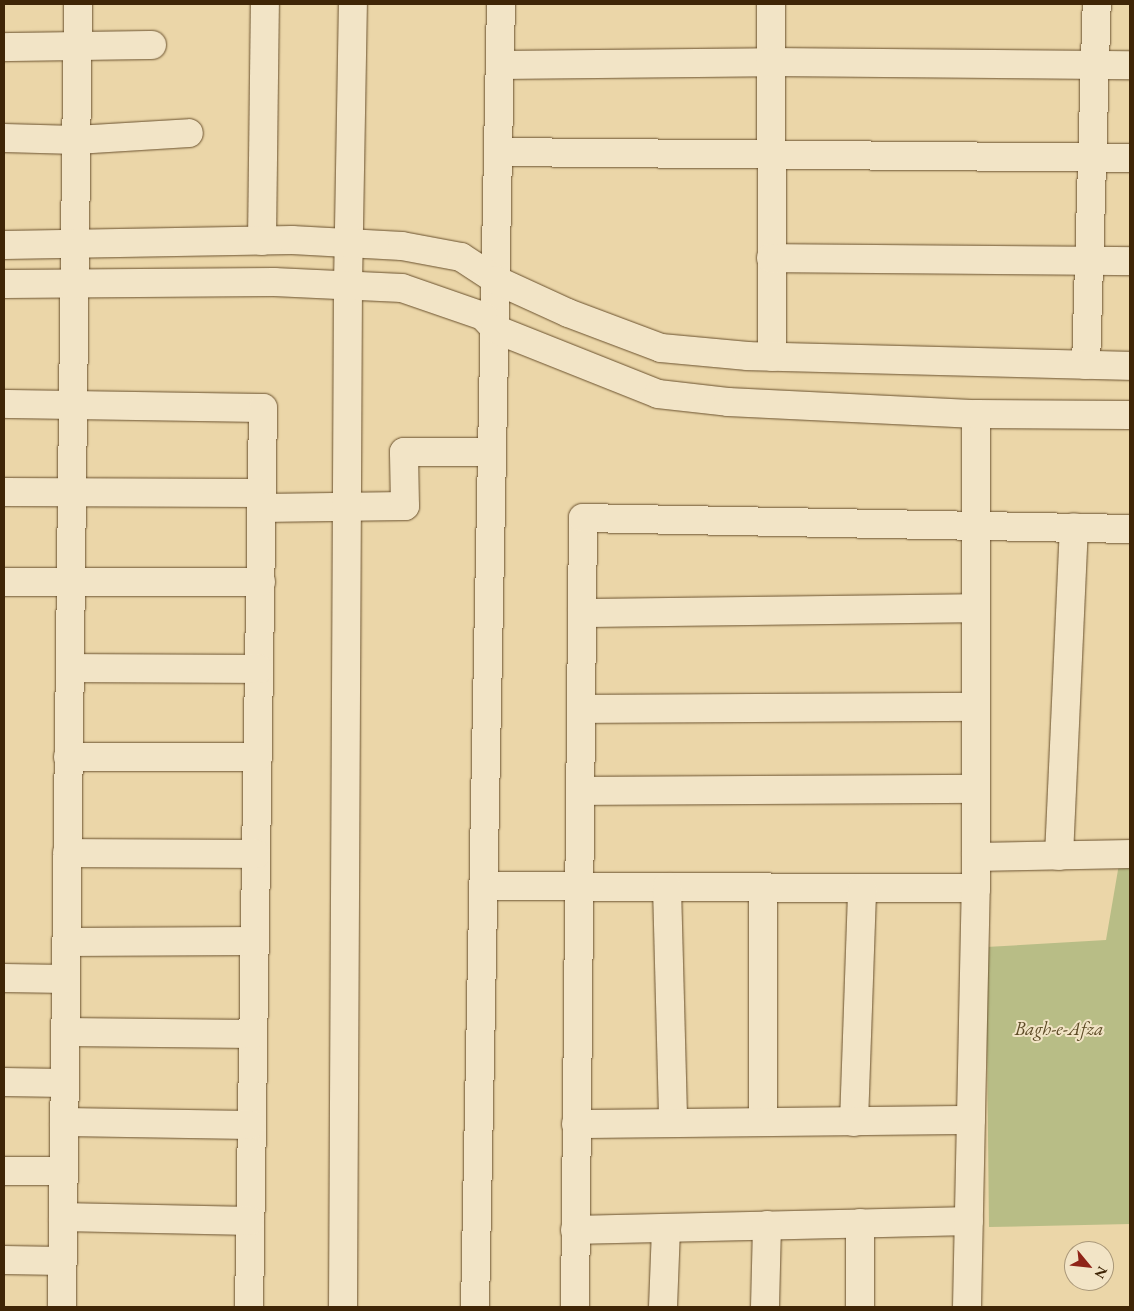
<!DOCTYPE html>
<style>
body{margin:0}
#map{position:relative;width:1134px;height:1311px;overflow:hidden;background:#ebd6a8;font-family:"EB Garamond",serif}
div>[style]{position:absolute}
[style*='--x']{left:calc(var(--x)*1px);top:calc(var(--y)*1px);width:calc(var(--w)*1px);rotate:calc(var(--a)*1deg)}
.green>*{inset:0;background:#b8bd86}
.roads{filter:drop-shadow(0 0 1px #6a512e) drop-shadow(0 0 1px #6a512e)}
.minor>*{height:28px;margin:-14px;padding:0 14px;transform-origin:14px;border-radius:14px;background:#f2e4c6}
.tertiary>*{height:28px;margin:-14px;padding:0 14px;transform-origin:14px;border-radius:14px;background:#f2e4c6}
.secondary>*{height:28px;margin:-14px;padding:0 14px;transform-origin:14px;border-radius:14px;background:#f2e4c6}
span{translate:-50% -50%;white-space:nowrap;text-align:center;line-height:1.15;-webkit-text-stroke:4px #f2e4c6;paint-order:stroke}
.park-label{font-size:19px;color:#5d4b26;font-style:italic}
.frame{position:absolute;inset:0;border:5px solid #3f2506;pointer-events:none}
.north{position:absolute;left:1064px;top:1241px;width:50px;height:50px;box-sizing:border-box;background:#f2e4c6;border:1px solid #aa9879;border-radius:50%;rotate:118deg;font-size:14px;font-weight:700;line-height:20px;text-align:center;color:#3f2506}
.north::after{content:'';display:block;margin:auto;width:18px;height:22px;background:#8f2418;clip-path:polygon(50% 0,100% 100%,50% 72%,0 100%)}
</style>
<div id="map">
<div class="green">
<i style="clip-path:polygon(1119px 864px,1130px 865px,1130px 1224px,989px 1227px,986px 947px,1106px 940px)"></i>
</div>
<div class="roads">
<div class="minor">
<i style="--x:771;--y:4;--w:353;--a:89.8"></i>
<i style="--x:4;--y:47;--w:148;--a:-0.8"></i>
<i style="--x:500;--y:65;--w:270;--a:-0.6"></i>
<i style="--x:770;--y:62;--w:360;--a:0.5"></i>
<i style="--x:4;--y:138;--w:72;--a:1.6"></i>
<i style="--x:76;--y:140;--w:113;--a:-3.5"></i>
<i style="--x:498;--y:152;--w:632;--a:0.54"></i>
<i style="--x:262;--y:241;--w:237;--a:-89.3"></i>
<i style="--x:771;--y:258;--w:359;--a:0.5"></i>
<i style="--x:1086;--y:365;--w:361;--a:-88.3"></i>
<i style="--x:4;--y:404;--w:259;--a:0.9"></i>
<i style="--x:263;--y:408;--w:899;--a:90.89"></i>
<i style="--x:4;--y:492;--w:258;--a:0.2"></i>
<i style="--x:261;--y:508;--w:144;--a:-0.8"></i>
<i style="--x:405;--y:506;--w:54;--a:-91.1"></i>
<i style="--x:404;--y:452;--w:88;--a:0"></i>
<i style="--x:4;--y:582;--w:257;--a:0"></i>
<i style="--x:582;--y:613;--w:394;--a:-0.7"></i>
<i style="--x:70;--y:668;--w:189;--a:0.3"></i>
<i style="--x:581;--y:709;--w:395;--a:-0.3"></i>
<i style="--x:68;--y:757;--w:190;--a:0"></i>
<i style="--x:580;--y:791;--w:396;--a:-0.3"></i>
<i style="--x:67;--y:853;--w:189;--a:0.3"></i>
<i style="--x:1059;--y:856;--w:329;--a:-87.4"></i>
<i style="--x:976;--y:857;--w:154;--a:-1.1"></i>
<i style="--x:483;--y:886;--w:493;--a:0.3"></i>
<i style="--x:667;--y:887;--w:236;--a:88.5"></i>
<i style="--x:66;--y:942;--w:189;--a:-0.3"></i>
<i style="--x:4;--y:978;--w:62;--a:0.9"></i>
<i style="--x:65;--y:1032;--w:188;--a:0.6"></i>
<i style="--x:4;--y:1082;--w:60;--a:1"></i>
<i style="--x:64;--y:1122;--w:187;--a:0.9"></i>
<i style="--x:763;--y:1122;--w:234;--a:-90"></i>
<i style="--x:854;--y:1122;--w:234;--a:-88"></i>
<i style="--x:576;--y:1124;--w:395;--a:-0.6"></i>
<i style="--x:4;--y:1171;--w:59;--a:0"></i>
<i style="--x:63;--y:1217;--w:187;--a:1.2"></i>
<i style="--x:575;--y:1230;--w:394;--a:-1.3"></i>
<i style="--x:4;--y:1260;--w:58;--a:1"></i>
<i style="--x:62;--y:1307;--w:1303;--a:-89.3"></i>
<i style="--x:343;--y:1307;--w:1022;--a:-89.72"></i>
<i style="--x:348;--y:285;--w:281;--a:-89"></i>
<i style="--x:575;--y:1307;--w:789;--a:-89.42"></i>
<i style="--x:583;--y:518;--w:547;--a:1.15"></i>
<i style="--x:663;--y:1307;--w:79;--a:-87.8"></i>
<i style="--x:765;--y:1307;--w:82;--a:-88.6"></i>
<i style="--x:860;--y:1307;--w:84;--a:-90"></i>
<i style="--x:967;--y:1307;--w:418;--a:-88.8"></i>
<i style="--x:976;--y:889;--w:475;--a:-90"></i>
</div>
<div class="tertiary">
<i style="--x:475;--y:1307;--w:1303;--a:-88.86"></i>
</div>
<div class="secondary">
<i style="--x:4;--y:245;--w:288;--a:-1"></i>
<i style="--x:292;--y:240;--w:110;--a:3.1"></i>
<i style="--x:402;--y:246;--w:60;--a:10.6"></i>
<i style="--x:461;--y:257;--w:42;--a:33.3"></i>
<i style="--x:496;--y:280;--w:79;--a:24.6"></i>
<i style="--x:568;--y:313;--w:99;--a:20.6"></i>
<i style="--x:661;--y:348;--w:87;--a:5.3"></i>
<i style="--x:748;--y:356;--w:382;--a:1.5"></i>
<i style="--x:4;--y:284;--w:270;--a:-0.4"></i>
<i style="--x:274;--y:282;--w:128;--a:2.7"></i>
<i style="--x:402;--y:288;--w:86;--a:19.1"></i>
<i style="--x:483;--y:316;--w:18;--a:47"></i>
<i style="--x:495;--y:329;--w:175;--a:21.7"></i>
<i style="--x:658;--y:394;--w:70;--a:6.5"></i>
<i style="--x:728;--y:402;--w:248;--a:2.8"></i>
<i style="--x:976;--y:414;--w:154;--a:0.4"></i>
</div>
</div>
<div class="park-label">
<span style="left:1059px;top:1029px">Bagh-e-Afza</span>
</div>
<div class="frame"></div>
<div class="north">N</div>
</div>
